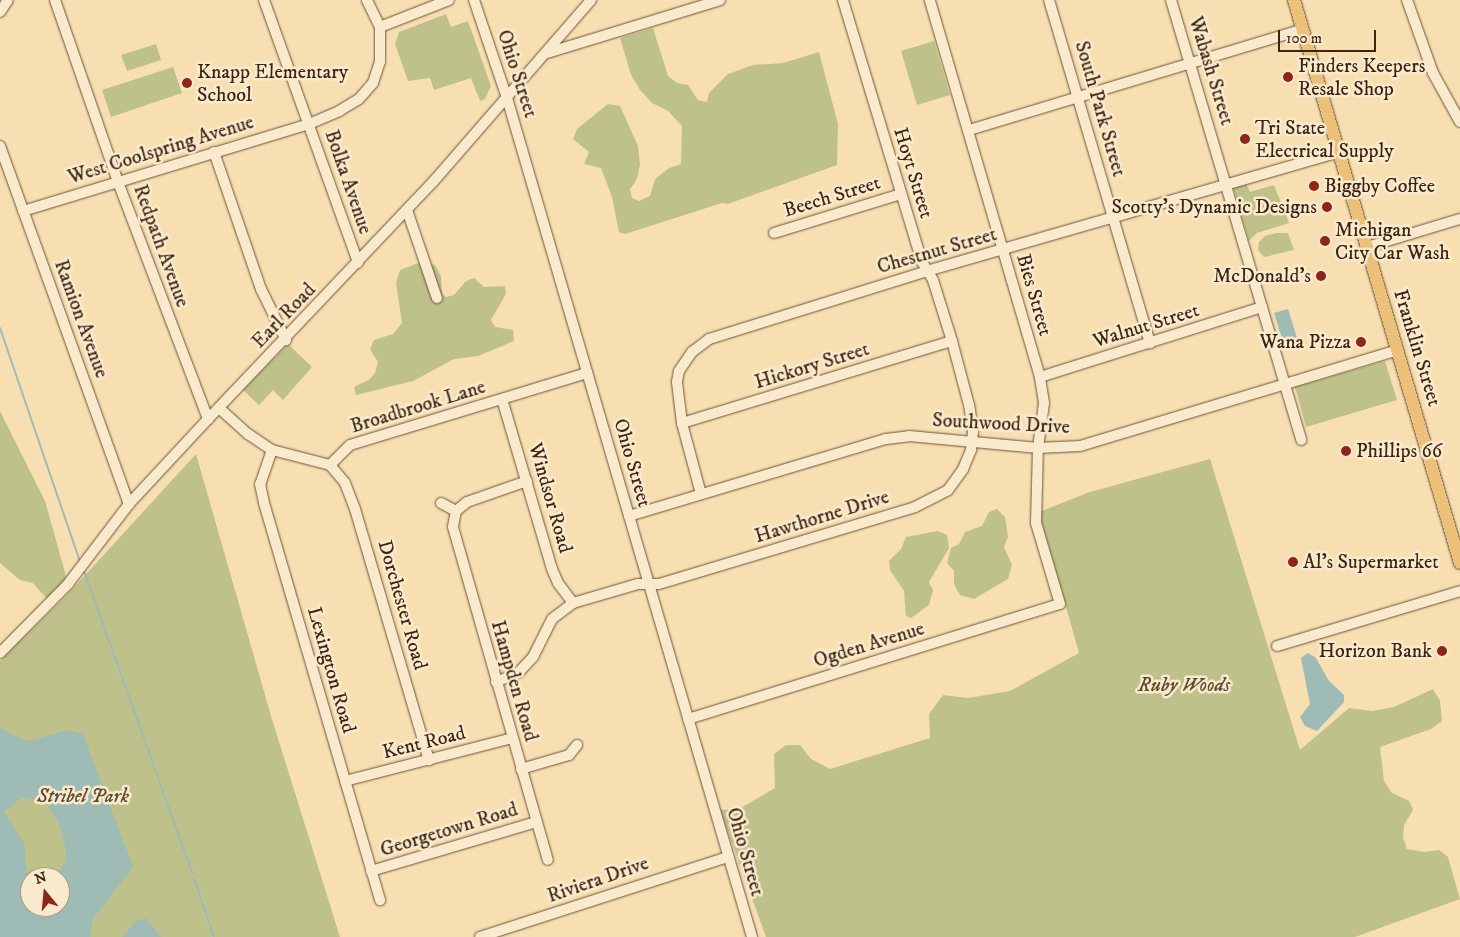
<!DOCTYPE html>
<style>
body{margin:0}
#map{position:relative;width:1460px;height:937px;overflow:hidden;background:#f7dfb2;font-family:"IM FELL DW Pica",serif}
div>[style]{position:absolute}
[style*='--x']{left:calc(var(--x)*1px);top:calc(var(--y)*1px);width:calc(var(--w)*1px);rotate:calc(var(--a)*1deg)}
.green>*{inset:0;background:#bfc18a}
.water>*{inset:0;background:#9fbbb5}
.stream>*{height:2px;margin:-1px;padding:0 1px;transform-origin:1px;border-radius:1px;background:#9fbbb5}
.roads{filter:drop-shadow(0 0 1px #6b533b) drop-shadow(0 0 1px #6b533b)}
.minor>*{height:10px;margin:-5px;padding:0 5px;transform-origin:5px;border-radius:5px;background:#faeacd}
.major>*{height:12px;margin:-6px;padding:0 6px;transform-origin:6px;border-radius:6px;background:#ecc079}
.dots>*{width:14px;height:14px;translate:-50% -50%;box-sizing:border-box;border:2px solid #faeacd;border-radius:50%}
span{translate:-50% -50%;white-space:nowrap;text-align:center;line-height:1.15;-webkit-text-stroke:5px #faeacd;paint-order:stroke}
.poi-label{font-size:20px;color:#3c2413}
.left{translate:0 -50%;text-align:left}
.right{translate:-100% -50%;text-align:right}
.street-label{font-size:20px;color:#3c2413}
.park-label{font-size:20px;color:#5d4b31;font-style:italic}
.north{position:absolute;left:20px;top:867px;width:50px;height:50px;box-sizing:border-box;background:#faeacd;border:1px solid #ae9b83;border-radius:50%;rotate:343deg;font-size:14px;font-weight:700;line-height:20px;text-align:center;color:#3c2413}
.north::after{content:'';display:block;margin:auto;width:18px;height:22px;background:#8f2418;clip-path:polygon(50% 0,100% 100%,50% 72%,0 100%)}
.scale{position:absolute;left:1278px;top:30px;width:98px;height:22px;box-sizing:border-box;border:2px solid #3c2413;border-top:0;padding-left:6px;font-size:15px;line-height:18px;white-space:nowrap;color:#3c2413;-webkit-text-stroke:4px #faeacd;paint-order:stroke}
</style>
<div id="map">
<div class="green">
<i style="clip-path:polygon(446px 14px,451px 27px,468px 21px,491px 86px,485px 99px,480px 101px,471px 78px,434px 90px,430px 78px,408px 81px,395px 44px,399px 32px)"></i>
<i style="clip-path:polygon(653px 28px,668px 76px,677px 83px,688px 85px,698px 100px,707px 102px,709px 93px,728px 74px,753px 65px,783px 63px,819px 52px,838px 124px,837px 165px,728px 204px,722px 203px,625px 234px,619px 232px,612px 197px,601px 168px,584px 164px,589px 152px,573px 139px,577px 129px,608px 104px,620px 106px,638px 146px,640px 164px,637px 179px,630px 189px,632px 198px,639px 201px,650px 196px,655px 179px,669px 168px,681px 164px,682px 126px,668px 111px,652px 103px,640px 90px,631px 75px,620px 38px)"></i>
<i style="clip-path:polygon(934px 41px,950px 95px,917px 105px,901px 51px)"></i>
<i style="clip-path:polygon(156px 44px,161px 60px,127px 71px,121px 55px)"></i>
<i style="clip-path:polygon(173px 67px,182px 93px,111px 117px,102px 90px)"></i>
<i style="clip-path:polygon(1246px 183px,1250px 192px,1274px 185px,1289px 223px,1257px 233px,1249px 241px,1234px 190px,1235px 187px)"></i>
<i style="clip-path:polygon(1276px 233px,1288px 233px,1294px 250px,1264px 257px,1258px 250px,1259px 242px,1265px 236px)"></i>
<i style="clip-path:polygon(421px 262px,435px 265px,441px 276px,442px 294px,446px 297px,454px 295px,466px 281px,474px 278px,484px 287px,505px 286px,506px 294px,491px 320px,495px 327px,513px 330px,514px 341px,478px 356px,454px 359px,413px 381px,356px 395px,354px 387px,370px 379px,375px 373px,378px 362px,370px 349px,374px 340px,393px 334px,402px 323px,396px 283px,400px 270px)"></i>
<i style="clip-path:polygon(288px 344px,312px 367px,283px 400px,273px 390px,259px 405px,243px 390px)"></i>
<i style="clip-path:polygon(1385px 361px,1397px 400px,1306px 427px,1295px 387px)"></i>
<i style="clip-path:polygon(0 411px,45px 501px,66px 576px,64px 584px,48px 600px,33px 583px,20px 580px,0 563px)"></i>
<i style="clip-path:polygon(evenodd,196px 454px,271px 716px,340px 937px,0 937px,0 661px,66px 596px,196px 454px,30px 877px,60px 877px,60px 907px,30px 907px,30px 877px)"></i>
<i style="clip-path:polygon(1210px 459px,1300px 750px,1349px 708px,1373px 711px,1394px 707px,1433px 689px,1440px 701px,1442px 721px,1431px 729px,1380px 747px,1384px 781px,1392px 793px,1409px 801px,1413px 810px,1404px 825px,1403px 838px,1407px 849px,1424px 852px,1439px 850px,1448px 857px,1460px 899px,1355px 937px,766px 937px,720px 810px,739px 809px,775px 788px,774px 754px,786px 745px,800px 745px,811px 759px,830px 769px,930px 738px,929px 714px,943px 695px,968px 698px,1010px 691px,1079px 653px,1039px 512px,1090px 492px)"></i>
<i style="clip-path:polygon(997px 509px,1005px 517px,1008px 537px,1004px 547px,1012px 565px,1008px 579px,974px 599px,960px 595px,954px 584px,954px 571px,947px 563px,951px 548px,959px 544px,965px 532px,982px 526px,989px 512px)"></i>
<i style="clip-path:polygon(938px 531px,947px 535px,949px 548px,929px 582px,933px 590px,929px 605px,911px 618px,906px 616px,904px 591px,890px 570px,889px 561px,901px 549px,906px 537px)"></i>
</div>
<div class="water">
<i style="clip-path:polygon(1288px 309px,1297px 338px,1283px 342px,1274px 313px)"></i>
<i style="clip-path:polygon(1308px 653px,1316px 658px,1329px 681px,1344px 695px,1344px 702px,1317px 731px,1305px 726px,1300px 717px,1310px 704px,1301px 658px)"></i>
<i style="clip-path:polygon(evenodd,0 726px,12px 735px,29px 741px,68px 730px,83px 734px,133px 867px,93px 919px,90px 937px,0 937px,0 726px,21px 798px,43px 800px,59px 823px,66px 850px,65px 862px,53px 877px,60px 877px,60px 907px,30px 907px,24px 843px,4px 812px,21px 798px)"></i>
<i style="clip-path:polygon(146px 918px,161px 937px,122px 937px,135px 922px)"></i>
</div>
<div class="stream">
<i style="--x:0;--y:328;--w:247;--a:71.1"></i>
<i style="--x:84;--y:571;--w:321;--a:70.3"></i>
<i style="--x:194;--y:879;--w:61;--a:71"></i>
</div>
<div class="roads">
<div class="minor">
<i style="--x:55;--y:0;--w:193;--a:70.9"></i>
<i style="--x:118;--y:182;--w:254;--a:69.2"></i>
<i style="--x:264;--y:0;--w:279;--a:70.3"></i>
<i style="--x:474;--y:0;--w:103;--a:71.4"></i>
<i style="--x:507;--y:98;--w:874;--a:73.72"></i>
<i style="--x:1049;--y:0;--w:358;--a:73.6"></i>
<i style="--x:1171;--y:0;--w:459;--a:73.5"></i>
<i style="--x:1407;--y:0;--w:77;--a:70.4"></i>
<i style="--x:1433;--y:73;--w:56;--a:61.1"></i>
<i style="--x:0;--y:12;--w:14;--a:-56"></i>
<i style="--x:380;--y:27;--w:74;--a:-21.4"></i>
<i style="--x:547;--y:53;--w:181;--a:-17"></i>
<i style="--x:969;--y:130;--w:349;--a:-16.8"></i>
<i style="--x:0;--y:146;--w:381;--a:70.2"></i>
<i style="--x:214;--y:152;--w:145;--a:71.1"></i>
<i style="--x:261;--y:289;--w:57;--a:63.9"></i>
<i style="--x:407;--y:210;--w:93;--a:71.2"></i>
<i style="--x:23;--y:211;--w:299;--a:-16.9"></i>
<i style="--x:309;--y:124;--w:33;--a:-23"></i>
<i style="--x:339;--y:111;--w:23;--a:-31"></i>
<i style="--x:359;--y:99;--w:21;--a:-49"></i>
<i style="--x:373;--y:83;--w:22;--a:-72"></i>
<i style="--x:380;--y:62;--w:35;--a:-90"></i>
<i style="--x:380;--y:27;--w:30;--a:-116"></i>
<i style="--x:774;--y:233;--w:133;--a:-17.1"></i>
<i style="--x:1367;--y:247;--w:97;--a:-16.8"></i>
<i style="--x:1040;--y:377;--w:233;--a:-17.5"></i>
<i style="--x:502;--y:399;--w:177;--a:73.6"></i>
<i style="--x:552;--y:569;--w:15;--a:67"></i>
<i style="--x:558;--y:583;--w:25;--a:53"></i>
<i style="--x:219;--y:408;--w:39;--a:42"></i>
<i style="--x:248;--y:434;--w:29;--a:34"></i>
<i style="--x:272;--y:450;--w:60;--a:14.5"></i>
<i style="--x:330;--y:465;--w:28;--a:-45"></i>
<i style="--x:350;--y:445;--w:248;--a:-16.9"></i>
<i style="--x:682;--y:423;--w:282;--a:-16.9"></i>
<i style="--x:272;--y:450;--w:36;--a:109"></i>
<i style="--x:260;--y:484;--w:19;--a:78"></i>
<i style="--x:264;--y:503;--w:414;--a:73.7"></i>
<i style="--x:330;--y:465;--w:23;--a:50"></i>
<i style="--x:345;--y:483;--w:28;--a:69"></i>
<i style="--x:355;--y:509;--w:262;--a:73.6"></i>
<i style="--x:527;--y:481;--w:64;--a:160.7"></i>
<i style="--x:467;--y:502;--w:14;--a:141"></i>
<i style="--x:456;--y:511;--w:16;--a:101"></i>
<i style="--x:453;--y:527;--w:346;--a:74.1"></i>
<i style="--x:701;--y:494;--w:73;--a:-105"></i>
<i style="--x:682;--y:423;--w:41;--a:-97"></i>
<i style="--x:677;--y:382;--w:11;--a:-80"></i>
<i style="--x:679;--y:371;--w:23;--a:-56"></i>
<i style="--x:692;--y:352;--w:21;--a:-37"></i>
<i style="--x:709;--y:339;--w:228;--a:-17.3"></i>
<i style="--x:927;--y:271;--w:429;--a:-16.1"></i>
<i style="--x:441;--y:503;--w:17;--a:28"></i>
<i style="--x:629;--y:516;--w:268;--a:-16.7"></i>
<i style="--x:886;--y:439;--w:23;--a:-7"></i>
<i style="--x:909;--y:436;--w:130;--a:5.3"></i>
<i style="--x:1038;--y:448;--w:42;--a:-2.7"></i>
<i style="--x:1080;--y:446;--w:332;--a:-16.8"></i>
<i style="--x:1277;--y:646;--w:191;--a:-16.7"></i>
<i style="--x:0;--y:653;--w:97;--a:-45.4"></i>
<i style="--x:68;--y:584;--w:101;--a:-52.7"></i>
<i style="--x:129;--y:504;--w:116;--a:-47.1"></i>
<i style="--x:208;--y:419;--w:327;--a:-46.5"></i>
<i style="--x:433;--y:182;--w:241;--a:-49"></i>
<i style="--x:496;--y:682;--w:25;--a:-23"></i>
<i style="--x:519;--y:672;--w:21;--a:-47"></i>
<i style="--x:533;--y:657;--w:42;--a:-63.4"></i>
<i style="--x:552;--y:619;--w:26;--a:-37"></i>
<i style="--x:573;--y:603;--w:68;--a:-16.3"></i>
<i style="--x:638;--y:584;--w:21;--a:0"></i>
<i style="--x:659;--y:584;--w:267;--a:-16.7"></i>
<i style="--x:915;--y:507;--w:37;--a:-27"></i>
<i style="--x:948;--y:490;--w:26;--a:-54"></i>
<i style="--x:963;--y:469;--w:21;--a:-67"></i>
<i style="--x:971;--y:450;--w:18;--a:-84"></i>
<i style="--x:973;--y:432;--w:27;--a:-98"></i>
<i style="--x:969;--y:405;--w:66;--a:-104.9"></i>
<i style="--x:952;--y:341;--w:64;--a:-107.3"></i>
<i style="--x:933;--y:280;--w:21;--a:-121"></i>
<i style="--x:922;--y:262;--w:274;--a:-106.8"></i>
<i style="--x:688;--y:719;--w:389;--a:-17.2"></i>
<i style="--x:1060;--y:604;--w:84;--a:-106.5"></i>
<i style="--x:1036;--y:523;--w:75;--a:-88.5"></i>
<i style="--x:1038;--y:448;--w:45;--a:-82.4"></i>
<i style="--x:1044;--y:403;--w:26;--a:-99"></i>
<i style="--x:1040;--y:377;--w:393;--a:-106.3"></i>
<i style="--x:521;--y:769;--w:50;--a:-16.3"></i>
<i style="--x:569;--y:755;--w:13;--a:-51"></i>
<i style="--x:345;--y:781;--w:172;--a:-14.4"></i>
<i style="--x:371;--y:871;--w:172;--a:-16.5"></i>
<i style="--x:480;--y:937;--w:261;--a:-17.9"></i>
</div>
<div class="major">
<i style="--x:1294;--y:0;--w:587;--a:73.57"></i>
</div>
</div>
<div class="dots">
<i style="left:1288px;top:77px;background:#8f2418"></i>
<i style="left:187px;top:83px;background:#8f2418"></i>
<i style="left:1245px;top:139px;background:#8f2418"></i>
<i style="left:1314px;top:186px;background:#8f2418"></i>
<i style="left:1327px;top:207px;background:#8f2418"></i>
<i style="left:1325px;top:241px;background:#8f2418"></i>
<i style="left:1321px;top:276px;background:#8f2418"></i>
<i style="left:1361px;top:342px;background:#8f2418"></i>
<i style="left:1346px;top:451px;background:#8f2418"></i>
<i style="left:1293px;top:562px;background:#8f2418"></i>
<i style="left:1442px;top:651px;background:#8f2418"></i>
</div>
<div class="poi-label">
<span class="left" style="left:1298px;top:78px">Finders Keepers<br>Resale Shop</span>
<span class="left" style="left:197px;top:84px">Knapp Elementary<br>School</span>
<span class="left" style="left:1255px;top:140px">Tri State<br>Electrical Supply</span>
<span class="left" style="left:1324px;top:186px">Biggby Coffee</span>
<span class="right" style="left:1317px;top:207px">Scotty's Dynamic Designs</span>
<span class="left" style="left:1335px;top:242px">Michigan<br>City Car Wash</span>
<span class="right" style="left:1311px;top:276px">McDonald's</span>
<span class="right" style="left:1351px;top:342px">Wana Pizza</span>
<span class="left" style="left:1356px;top:451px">Phillips 66</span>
<span class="left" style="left:1303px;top:562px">Al's Supermarket</span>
<span class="right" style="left:1432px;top:651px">Horizon Bank</span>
</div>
<div class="street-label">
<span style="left:1211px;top:71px;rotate:73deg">Wabash Street</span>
<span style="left:517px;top:74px;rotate:72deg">Ohio Street</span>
<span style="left:1100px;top:109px;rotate:74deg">South Park Street</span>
<span style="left:161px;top:150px;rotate:-17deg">West Coolspring Avenue</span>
<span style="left:913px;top:173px;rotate:73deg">Hoyt Street</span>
<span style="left:348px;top:182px;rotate:71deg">Bolka Avenue</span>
<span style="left:832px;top:197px;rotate:-17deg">Beech Street</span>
<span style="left:161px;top:246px;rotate:70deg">Redpath Avenue</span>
<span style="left:937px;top:251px;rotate:-16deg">Chestnut Street</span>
<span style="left:1034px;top:295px;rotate:74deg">Bies Street</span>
<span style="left:284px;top:316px;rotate:-46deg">Earl Road</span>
<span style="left:81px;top:319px;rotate:70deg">Ramion Avenue</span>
<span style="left:1146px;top:326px;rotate:-17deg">Walnut Street</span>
<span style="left:1417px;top:348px;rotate:73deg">Franklin Street</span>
<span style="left:812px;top:366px;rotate:-17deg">Hickory Street</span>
<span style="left:418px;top:407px;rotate:-17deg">Broadbrook Lane</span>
<span style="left:1001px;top:424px;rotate:3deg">Southwood Drive</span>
<span style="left:632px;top:463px;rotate:74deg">Ohio Street</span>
<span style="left:550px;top:498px;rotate:74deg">Windsor Road</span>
<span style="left:822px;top:517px;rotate:-17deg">Hawthorne Drive</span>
<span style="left:402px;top:605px;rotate:74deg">Dorchester Road</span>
<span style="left:869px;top:645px;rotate:-17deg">Ogden Avenue</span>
<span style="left:331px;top:670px;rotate:74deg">Lexington Road</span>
<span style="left:514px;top:681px;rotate:74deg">Hampden Road</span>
<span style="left:424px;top:743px;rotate:-14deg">Kent Road</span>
<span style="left:449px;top:830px;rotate:-17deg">Georgetown Road</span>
<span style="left:745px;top:852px;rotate:74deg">Ohio Street</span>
<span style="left:598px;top:880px;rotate:-19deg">Riviera Drive</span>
</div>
<div class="park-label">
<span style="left:1184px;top:685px">Ruby Woods</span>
<span style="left:83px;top:796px">Stribel Park</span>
</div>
<div class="north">N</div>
<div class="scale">100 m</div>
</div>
